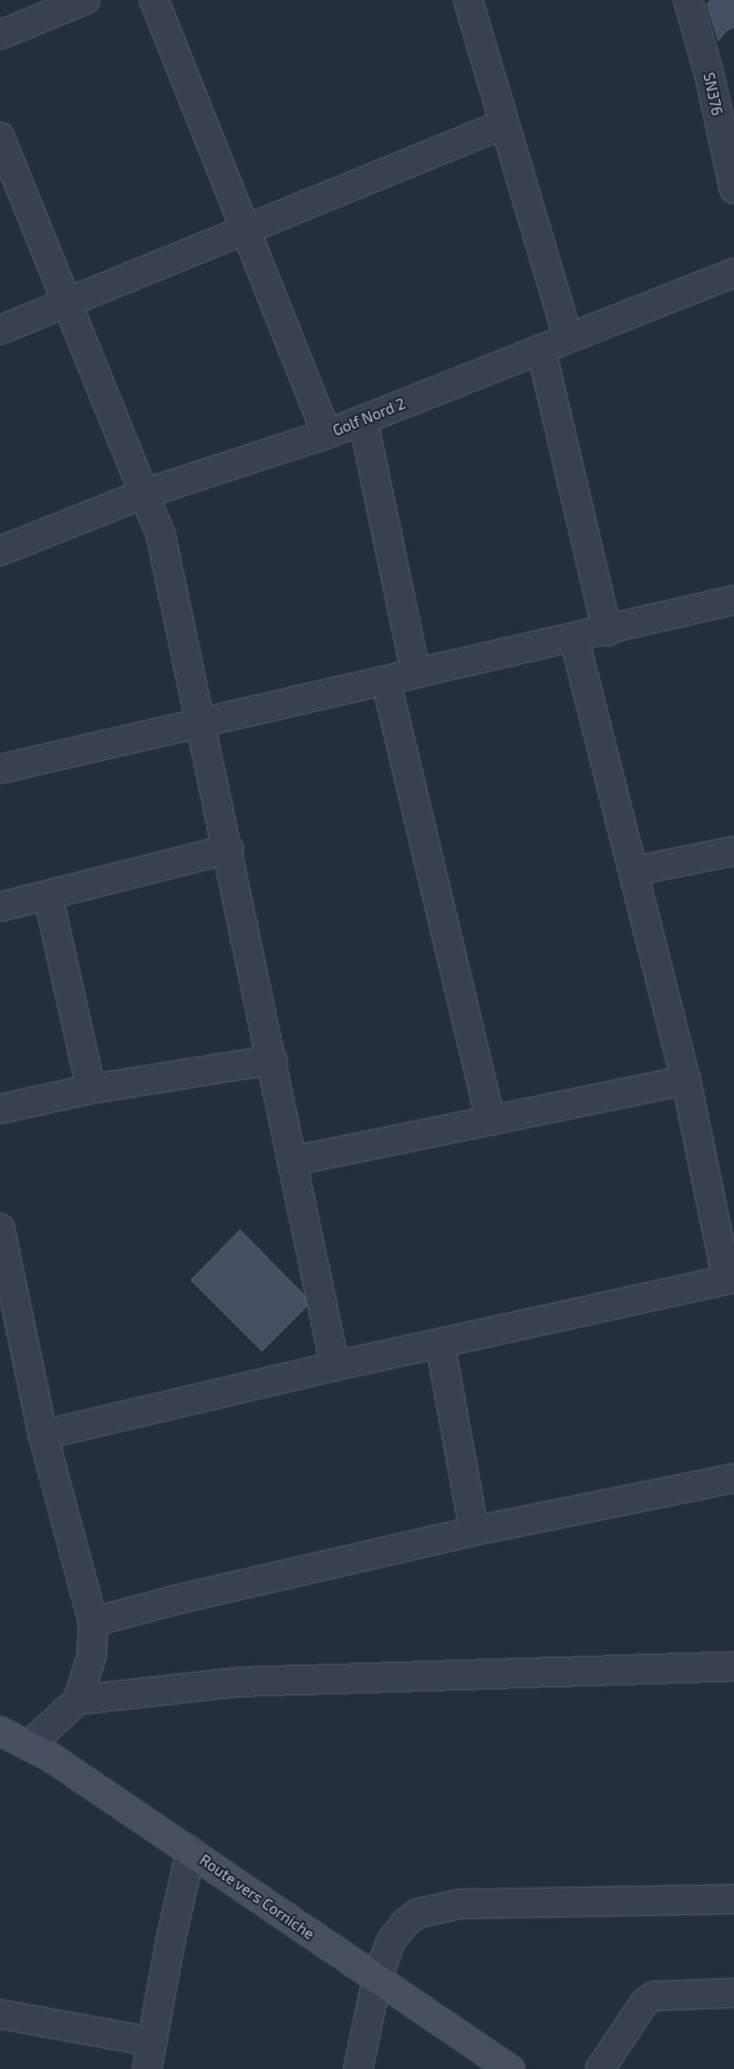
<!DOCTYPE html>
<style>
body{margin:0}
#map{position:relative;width:734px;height:2069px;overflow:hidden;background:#242f3e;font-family:"Exo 2",sans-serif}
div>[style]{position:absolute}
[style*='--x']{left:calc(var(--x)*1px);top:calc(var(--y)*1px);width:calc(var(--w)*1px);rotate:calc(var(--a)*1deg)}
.building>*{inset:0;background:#455162}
.roads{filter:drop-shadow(0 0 1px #565f6c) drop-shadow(0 0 1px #565f6c)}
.street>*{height:28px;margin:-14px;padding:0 14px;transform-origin:14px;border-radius:14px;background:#38414e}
.secondary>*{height:28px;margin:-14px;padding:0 14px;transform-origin:14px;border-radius:14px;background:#465061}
span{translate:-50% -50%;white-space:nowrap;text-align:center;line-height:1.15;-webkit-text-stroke:4px #1d2633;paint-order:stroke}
.street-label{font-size:15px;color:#b4bcc9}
</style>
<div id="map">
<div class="building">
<i style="clip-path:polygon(710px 0,734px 0,734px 28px,727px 31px,718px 42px,706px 4px)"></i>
<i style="clip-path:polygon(240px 1229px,312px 1302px,262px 1352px,190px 1280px)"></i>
</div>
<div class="roads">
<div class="street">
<i style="--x:154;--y:0;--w:467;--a:68.3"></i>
<i style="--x:468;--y:0;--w:352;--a:73.5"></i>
<i style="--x:688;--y:0;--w:76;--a:74"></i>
<i style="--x:709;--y:73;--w:119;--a:77.8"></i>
<i style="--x:0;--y:35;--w:92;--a:-22.4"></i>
<i style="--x:0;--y:137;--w:430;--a:68"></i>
<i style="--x:161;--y:536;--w:848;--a:78.16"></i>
<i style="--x:0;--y:330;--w:544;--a:-22.23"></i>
<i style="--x:541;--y:349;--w:290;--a:76.8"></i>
<i style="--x:363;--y:420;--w:259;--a:78.2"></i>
<i style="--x:0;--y:551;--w:154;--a:-21.7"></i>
<i style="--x:143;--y:494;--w:194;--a:-18.1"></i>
<i style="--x:327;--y:434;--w:438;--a:-21.6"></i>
<i style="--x:574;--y:638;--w:456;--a:75.8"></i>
<i style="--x:686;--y:1080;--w:204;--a:78.4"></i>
<i style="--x:386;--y:681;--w:452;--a:76.6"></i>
<i style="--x:0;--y:769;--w:753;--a:-12.97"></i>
<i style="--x:634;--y:871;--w:102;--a:-11.3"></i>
<i style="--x:48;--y:896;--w:198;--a:77.4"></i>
<i style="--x:0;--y:907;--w:236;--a:-14.2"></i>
<i style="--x:0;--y:1109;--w:93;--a:-12.4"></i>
<i style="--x:91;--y:1089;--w:184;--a:-9.1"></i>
<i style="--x:293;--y:1161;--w:401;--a:-11.6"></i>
<i style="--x:0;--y:1228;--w:211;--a:78.3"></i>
<i style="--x:43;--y:1435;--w:194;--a:75"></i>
<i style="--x:93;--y:1622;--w:32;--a:92"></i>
<i style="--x:92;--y:1654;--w:48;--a:106.9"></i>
<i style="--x:78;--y:1700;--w:67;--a:137.4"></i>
<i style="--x:440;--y:1343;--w:191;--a:79.7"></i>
<i style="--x:43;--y:1435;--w:300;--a:-13.3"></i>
<i style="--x:335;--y:1366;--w:409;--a:-12.4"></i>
<i style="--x:93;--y:1622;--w:85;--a:-15"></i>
<i style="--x:175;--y:1600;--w:307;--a:-13"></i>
<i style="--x:474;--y:1531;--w:265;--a:-11.5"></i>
<i style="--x:78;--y:1700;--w:161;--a:-6.4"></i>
<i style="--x:238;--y:1682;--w:496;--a:-1.8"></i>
<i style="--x:0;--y:2014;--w:155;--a:10.4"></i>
<i style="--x:147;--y:2069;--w:133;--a:-79.6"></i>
<i style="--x:171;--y:1938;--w:89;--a:-77.1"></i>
<i style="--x:358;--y:2069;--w:92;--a:-78.1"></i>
<i style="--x:377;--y:1979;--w:40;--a:-69.8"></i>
<i style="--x:391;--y:1941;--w:24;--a:-52"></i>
<i style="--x:406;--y:1922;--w:16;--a:-35"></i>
<i style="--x:419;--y:1913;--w:42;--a:-12.4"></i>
<i style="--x:460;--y:1904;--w:274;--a:-1"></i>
<i style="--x:600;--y:2069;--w:79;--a:-56.3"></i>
<i style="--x:644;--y:2003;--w:12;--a:-35"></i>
<i style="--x:654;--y:1996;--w:80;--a:-2.1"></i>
</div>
<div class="secondary">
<i style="--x:0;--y:1731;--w:59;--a:27.4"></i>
<i style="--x:52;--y:1758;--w:554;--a:34.18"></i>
</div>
</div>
<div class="street-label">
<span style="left:713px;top:94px;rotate:78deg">SN376</span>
<span style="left:369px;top:417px;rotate:-22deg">Golf Nord 2</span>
<span style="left:257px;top:1897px;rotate:35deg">Route vers Corniche</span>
</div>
</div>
